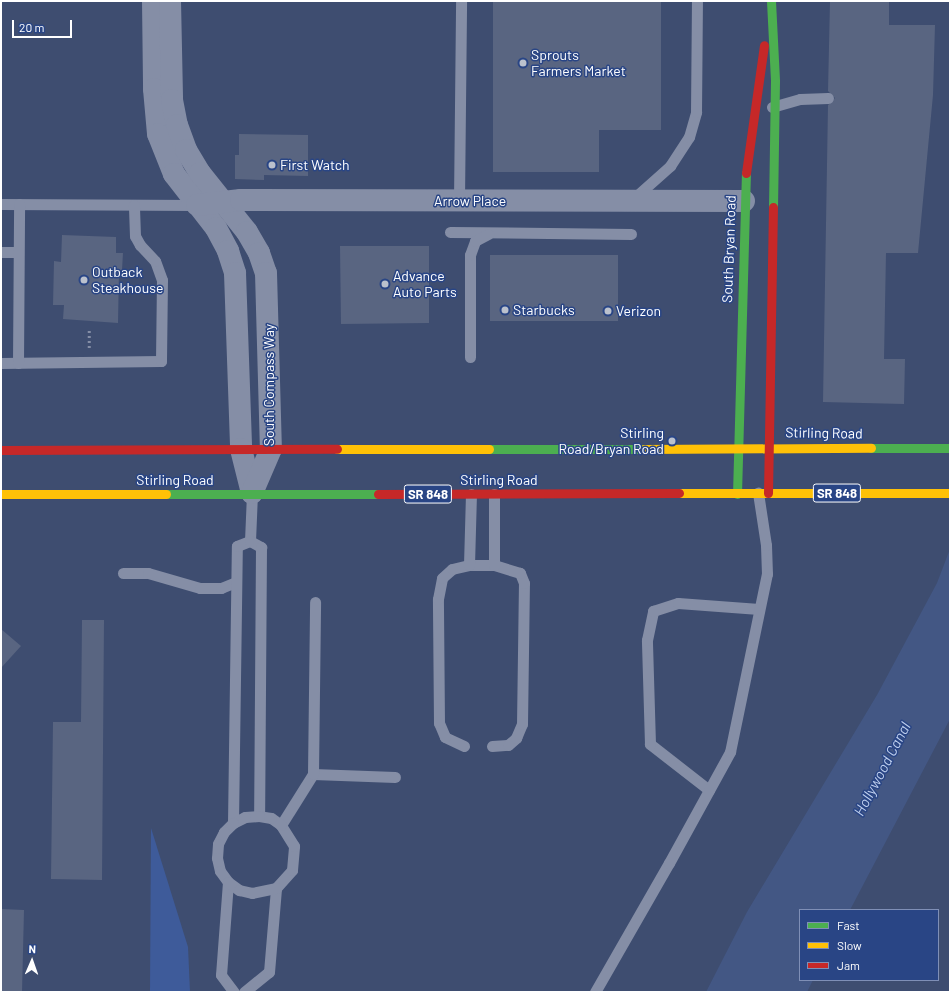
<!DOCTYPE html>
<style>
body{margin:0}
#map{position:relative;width:951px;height:993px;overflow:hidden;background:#3e4d70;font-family:Barlow,sans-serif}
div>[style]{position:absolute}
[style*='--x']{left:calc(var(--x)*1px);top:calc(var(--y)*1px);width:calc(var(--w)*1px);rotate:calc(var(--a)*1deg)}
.green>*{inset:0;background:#3e5b9a}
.water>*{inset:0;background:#435784}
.building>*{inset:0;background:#596581}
.path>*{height:2.5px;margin-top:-1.25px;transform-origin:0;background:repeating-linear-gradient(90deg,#858ea6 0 2px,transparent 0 5px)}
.lane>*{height:11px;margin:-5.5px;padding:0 5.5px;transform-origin:5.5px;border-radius:5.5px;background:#858ea6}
.street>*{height:22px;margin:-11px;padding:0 11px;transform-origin:11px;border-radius:11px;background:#858ea6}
.fast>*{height:9px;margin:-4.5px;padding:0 4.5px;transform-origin:4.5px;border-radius:4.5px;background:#4caf50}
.slow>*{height:9px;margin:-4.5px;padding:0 4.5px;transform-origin:4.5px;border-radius:4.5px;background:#ffc107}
.jam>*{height:9px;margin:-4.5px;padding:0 4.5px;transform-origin:4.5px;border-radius:4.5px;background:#c62828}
.dots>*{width:11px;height:11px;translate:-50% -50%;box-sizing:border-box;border:2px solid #294585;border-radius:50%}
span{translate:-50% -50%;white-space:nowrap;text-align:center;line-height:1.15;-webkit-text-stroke:3px #294585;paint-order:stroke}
.shield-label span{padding:1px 3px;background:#294585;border:1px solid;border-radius:3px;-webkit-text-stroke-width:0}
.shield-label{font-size:13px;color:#fff;font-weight:700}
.poi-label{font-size:14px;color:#fff}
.left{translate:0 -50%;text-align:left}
.right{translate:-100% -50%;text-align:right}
.street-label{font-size:14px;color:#fff}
.water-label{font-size:15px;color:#bfcfee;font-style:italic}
.frame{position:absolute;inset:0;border:2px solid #fff;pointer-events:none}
.legend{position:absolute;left:799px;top:909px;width:140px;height:72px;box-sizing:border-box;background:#294585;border:1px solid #7f8fb6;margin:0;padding:5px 7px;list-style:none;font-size:12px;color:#fff}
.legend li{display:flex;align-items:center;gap:8px;height:20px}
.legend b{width:20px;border:1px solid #7f8fb6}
.north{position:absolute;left:12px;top:941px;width:40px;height:40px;-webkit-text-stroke:3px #294585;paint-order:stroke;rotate:2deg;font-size:11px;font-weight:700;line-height:16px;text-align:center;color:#fff}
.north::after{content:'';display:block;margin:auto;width:14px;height:18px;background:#fff;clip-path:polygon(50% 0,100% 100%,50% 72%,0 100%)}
.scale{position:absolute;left:12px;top:20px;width:60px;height:18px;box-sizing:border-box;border:2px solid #fff;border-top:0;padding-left:5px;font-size:12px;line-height:14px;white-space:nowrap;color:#fff;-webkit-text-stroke:3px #294585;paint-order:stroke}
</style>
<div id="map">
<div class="green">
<i style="clip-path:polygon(151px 828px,188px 947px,190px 992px,150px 992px)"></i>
</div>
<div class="water">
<i style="clip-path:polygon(950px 377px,950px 719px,850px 910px,800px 910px,800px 980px,813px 980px,807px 992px,706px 992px,747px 912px,877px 695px,937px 583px,950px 549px)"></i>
</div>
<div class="building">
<i style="clip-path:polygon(493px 1px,661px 1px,661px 130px,599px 130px,599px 172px,493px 172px)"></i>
<i style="clip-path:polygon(830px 1px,889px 1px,889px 25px,935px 25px,933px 95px,918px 253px,886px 253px,884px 359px,905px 359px,904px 404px,823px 402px,828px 105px,835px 98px,828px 91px)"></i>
<i style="clip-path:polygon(239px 134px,308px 135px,308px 176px,264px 175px,264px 180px,235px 179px,235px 155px,239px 155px)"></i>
<i style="clip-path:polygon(62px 235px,116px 237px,116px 253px,123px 253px,122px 270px,119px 270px,118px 323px,63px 319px,64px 305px,53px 305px,54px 261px,61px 262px)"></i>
<i style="clip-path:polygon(340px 246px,429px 246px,429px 323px,341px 324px)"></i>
<i style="clip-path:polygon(490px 255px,618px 255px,618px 321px,490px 321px)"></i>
<i style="clip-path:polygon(82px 620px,104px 620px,102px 880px,51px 879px,53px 722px,81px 722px)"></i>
<i style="clip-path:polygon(1px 629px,21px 646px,1px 668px)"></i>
<i style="clip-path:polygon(1px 909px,24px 910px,22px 992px,1px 992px)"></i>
</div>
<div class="path">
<i style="--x:89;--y:348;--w:19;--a:-90"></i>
</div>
<div class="lane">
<i style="--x:772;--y:107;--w:29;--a:-16"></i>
<i style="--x:800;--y:99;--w:28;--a:-2"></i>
<i style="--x:633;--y:199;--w:50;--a:-41.7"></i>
<i style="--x:670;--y:166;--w:35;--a:-57"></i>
<i style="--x:689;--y:137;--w:26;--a:-74"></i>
<i style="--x:696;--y:112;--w:111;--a:-89.5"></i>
<i style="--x:459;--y:201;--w:200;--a:-89.4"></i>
<i style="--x:1;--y:204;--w:196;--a:0.3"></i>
<i style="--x:450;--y:232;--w:181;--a:0.6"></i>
<i style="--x:1;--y:252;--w:17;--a:0"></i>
<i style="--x:470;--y:357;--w:102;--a:-90"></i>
<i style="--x:470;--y:255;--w:15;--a:-70"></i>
<i style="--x:475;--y:241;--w:15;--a:-28"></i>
<i style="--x:1;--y:363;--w:160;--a:-0.7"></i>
<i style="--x:161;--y:361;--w:81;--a:-89.3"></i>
<i style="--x:162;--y:280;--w:20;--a:-110"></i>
<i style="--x:155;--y:261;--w:22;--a:-133"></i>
<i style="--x:140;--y:245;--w:10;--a:-119"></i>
<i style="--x:135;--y:236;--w:31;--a:-92"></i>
<i style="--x:18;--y:363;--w:159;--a:-89.6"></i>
<i style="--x:250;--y:541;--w:48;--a:-87.6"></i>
<i style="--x:469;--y:565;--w:25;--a:0"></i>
<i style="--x:123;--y:573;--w:25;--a:0"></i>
<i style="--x:148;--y:573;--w:54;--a:16.1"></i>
<i style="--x:200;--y:588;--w:21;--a:0"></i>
<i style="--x:221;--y:588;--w:16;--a:-22"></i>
<i style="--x:464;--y:746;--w:21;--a:-155"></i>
<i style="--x:445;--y:737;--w:15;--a:-113"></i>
<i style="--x:439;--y:723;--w:124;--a:-90.5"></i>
<i style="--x:438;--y:599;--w:21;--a:-79"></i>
<i style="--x:442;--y:578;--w:13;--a:-42"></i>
<i style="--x:452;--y:569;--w:17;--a:-13"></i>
<i style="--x:469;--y:565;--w:71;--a:-88.4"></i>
<i style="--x:492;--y:746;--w:16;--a:-4"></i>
<i style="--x:508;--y:745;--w:11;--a:-41"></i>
<i style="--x:516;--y:738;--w:15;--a:-67"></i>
<i style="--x:522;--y:724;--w:141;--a:-89.2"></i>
<i style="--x:524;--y:583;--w:11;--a:-112"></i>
<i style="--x:520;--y:573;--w:27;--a:-163"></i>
<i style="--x:494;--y:565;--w:71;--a:-90"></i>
<i style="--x:313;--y:774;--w:82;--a:2.1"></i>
<i style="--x:709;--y:790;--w:75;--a:-142.1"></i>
<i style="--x:650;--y:744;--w:104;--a:-91.7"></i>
<i style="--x:647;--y:640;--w:30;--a:-78"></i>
<i style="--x:653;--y:611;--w:26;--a:-18"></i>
<i style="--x:678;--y:603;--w:81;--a:4.2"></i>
<i style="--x:233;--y:823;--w:277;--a:-89.2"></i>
<i style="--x:237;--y:546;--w:14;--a:-21"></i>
<i style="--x:250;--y:541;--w:13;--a:29"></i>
<i style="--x:261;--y:547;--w:269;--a:90.4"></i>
<i style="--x:281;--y:825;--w:60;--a:-57.9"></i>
<i style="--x:313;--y:774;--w:172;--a:-89.3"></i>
<i style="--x:228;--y:882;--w:93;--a:94.3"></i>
<i style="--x:221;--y:975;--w:21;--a:53"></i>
<i style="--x:244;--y:992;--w:32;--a:-39"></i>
<i style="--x:269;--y:972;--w:84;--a:-85.2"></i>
<i style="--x:276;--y:888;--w:24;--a:-48"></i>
<i style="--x:292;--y:870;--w:24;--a:-85"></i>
<i style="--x:294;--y:846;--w:25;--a:-122"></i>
<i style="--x:281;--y:825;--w:12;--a:-145"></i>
<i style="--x:271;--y:818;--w:12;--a:-171"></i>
<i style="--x:259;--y:816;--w:14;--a:176"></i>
<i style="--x:245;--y:817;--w:13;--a:153"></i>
<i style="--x:233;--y:823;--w:13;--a:135"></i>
<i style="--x:224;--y:832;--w:13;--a:117"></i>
<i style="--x:218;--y:844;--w:14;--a:94"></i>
<i style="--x:217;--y:858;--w:13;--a:77"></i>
<i style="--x:220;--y:871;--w:14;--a:54"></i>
<i style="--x:228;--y:882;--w:14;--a:36"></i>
<i style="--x:239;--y:890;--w:13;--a:13"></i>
<i style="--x:252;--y:893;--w:25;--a:-12"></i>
<i style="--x:595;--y:992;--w:149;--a:-60.2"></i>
<i style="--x:669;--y:863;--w:127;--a:-61.2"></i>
<i style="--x:730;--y:752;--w:182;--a:-78.3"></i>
<i style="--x:767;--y:574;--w:29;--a:-92"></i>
<i style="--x:766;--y:545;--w:53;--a:-98.7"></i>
</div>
<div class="street">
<i style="--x:153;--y:1;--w:88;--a:89.3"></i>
<i style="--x:154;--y:89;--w:45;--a:84.9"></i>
<i style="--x:158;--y:134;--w:43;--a:68.2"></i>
<i style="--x:174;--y:174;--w:68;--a:52.1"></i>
<i style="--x:216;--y:228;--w:26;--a:62"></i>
<i style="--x:228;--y:251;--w:23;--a:72"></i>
<i style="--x:235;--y:273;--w:176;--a:88"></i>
<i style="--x:241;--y:449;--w:45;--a:76"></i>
<i style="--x:170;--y:1;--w:99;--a:88.8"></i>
<i style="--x:172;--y:100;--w:25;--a:79"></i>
<i style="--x:177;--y:125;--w:27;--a:70"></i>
<i style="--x:186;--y:150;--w:27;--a:59"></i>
<i style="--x:200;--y:173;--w:75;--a:51.5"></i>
<i style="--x:247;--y:232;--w:24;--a:60"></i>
<i style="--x:259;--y:253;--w:21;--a:71"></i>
<i style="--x:266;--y:273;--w:176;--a:88.4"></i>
<i style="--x:271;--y:449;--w:48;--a:113.4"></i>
<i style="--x:197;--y:205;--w:44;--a:-6.5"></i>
<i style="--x:241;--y:200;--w:503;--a:0.11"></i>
</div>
<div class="fast">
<i style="--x:771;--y:1;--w:80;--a:87.1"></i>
<i style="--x:775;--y:81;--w:126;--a:90.9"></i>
<i style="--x:871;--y:448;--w:79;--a:0"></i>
<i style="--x:489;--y:449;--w:155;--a:0"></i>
<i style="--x:166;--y:494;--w:212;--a:0"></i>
<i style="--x:737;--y:494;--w:321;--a:-88.4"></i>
</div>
<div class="slow">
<i style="--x:337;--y:449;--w:152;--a:0"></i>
<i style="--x:644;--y:449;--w:227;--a:-0.3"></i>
<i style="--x:679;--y:493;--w:271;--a:0"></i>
<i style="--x:1;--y:494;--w:165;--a:0"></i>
</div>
<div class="jam">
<i style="--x:746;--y:173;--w:129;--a:-82"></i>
<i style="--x:1;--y:450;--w:336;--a:-0.2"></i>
<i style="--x:768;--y:493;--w:286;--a:-89"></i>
<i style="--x:378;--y:494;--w:301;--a:-0.2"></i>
</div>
<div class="dots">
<i style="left:523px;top:63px;background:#bbc1cd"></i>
<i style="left:272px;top:165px;background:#bbc1cd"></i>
<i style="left:84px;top:280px;background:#bbc1cd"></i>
<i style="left:385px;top:284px;background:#bbc1cd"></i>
<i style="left:505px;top:310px;background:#bbc1cd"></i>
<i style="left:608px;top:311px;background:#bbc1cd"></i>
<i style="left:672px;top:441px;background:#bbc1cd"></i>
</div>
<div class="shield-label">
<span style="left:837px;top:493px">SR 848</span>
<span style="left:428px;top:494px">SR 848</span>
</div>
<div class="poi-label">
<span class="left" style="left:531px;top:63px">Sprouts<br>Farmers Market</span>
<span class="left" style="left:280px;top:165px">First Watch</span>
<span class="left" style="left:92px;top:280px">Outback<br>Steakhouse</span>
<span class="left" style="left:393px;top:284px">Advance<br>Auto Parts</span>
<span class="left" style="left:513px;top:310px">Starbucks</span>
<span class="left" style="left:616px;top:311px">Verizon</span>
<span class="right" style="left:664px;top:441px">Stirling<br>Road/Bryan Road</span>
</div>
<div class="street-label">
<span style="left:470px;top:201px">Arrow Place</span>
<span style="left:729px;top:249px;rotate:-88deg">South Bryan Road</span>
<span style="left:269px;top:385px;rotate:-90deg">South Compass Way</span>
<span style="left:824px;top:433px;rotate:1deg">Stirling Road</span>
<span style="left:175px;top:480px">Stirling Road</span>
<span style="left:499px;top:480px">Stirling Road</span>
</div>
<div class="water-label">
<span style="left:882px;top:769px;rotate:-62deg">Hollywood Canal</span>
</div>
<div class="frame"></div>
<ul class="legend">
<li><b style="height:5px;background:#4caf50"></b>Fast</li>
<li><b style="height:5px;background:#ffc107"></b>Slow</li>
<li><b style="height:5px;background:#c62828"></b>Jam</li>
</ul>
<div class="north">N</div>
<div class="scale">20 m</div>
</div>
